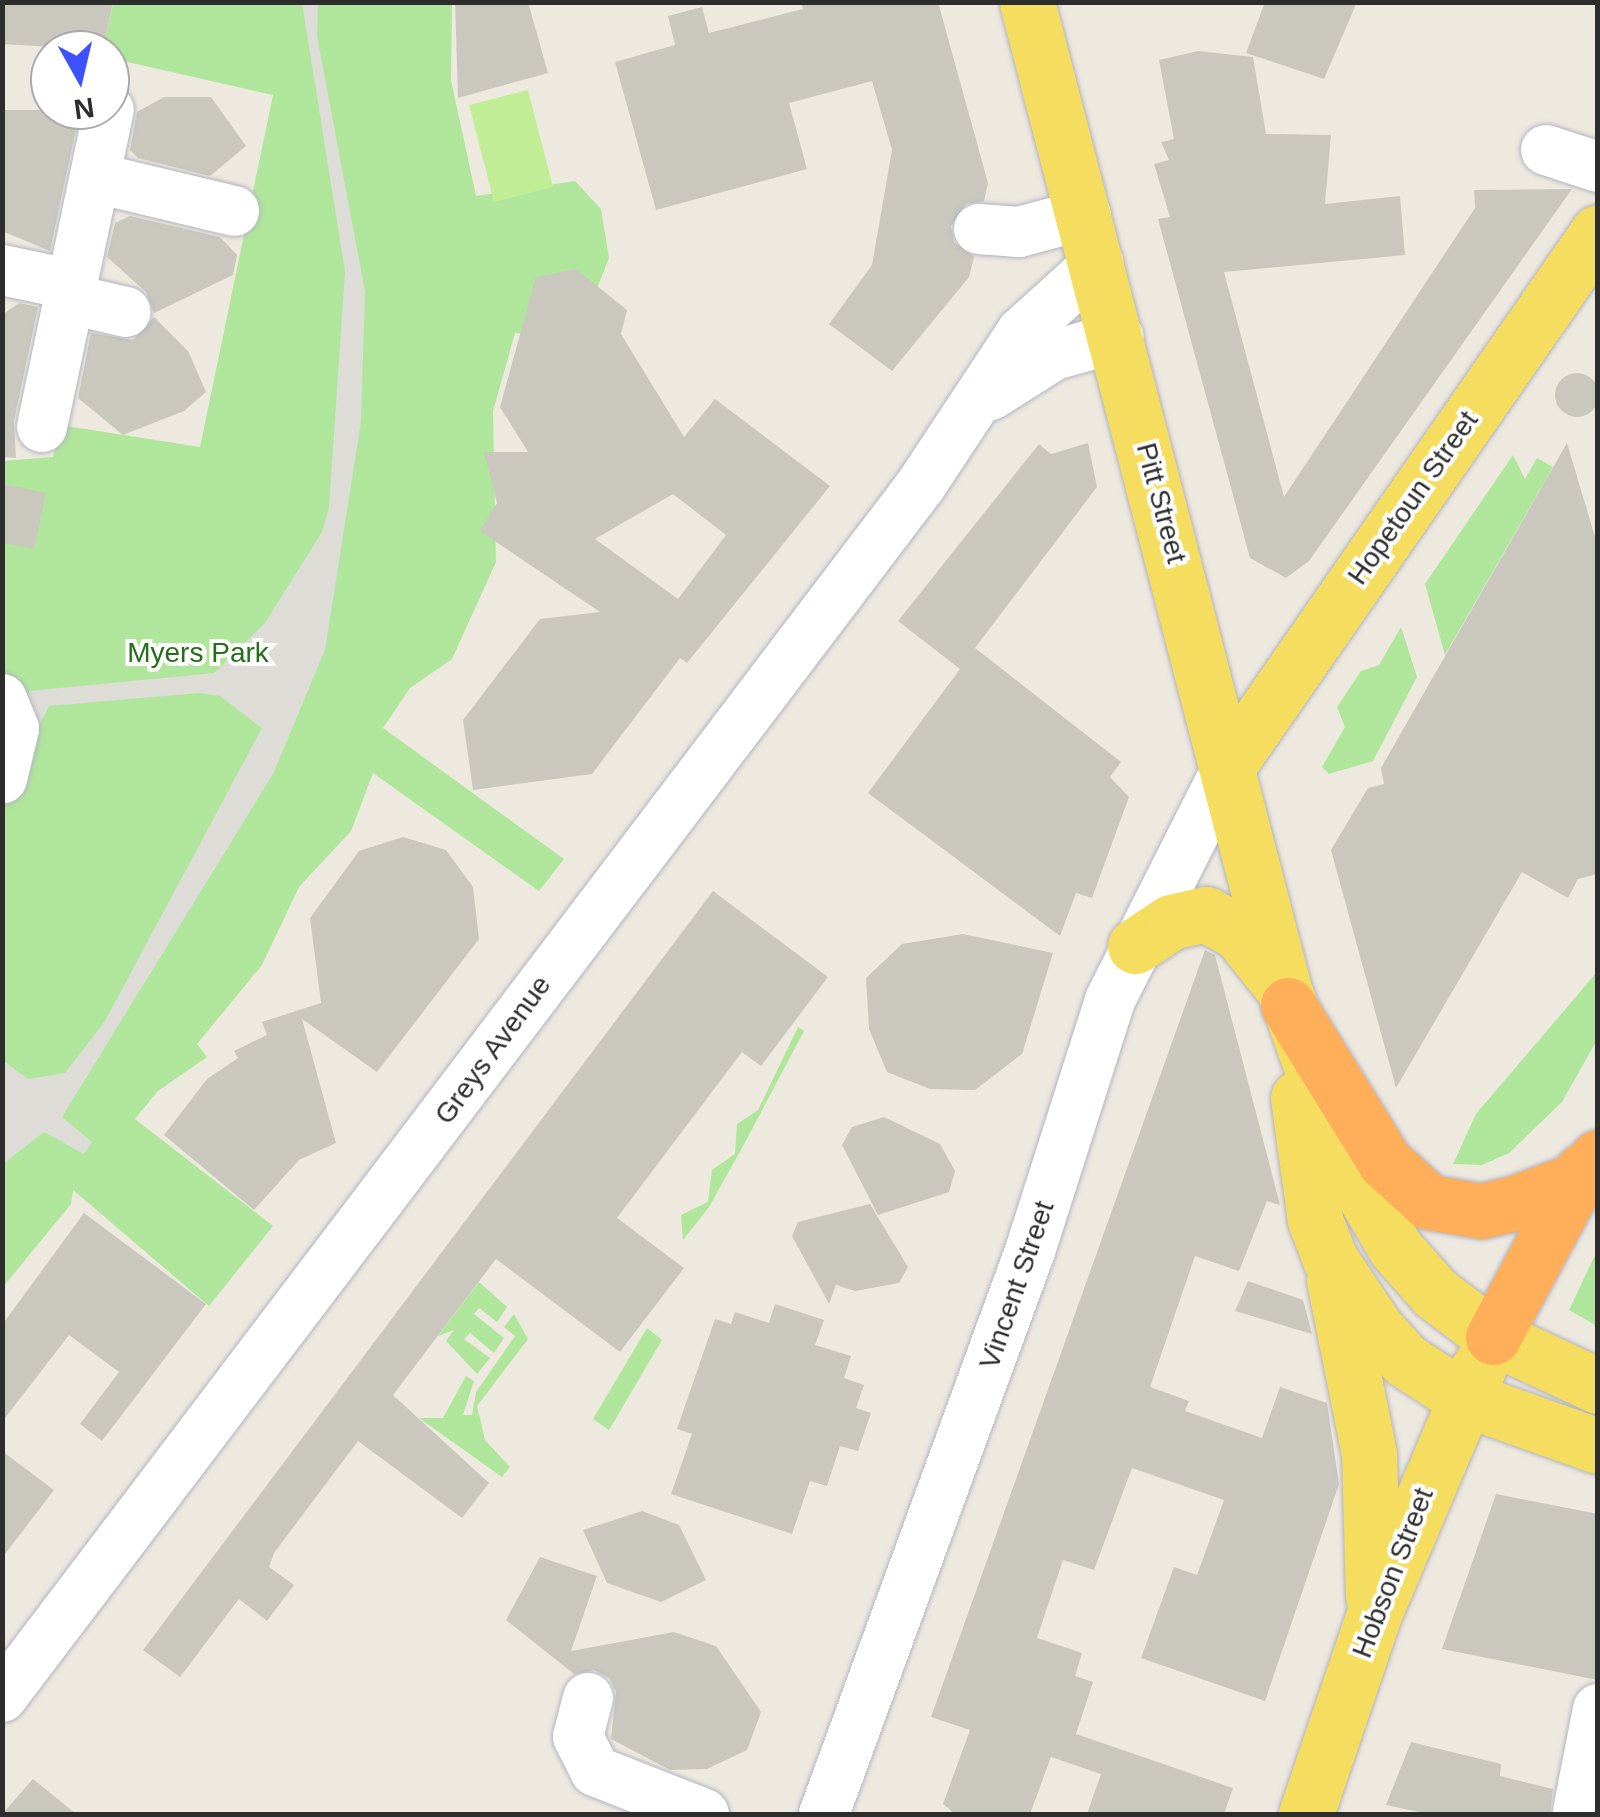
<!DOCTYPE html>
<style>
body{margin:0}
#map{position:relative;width:1600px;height:1817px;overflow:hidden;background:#eee9df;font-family:Helvetica,sans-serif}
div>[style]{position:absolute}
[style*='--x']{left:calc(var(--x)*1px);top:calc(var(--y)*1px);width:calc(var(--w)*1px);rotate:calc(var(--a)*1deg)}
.green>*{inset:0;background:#afe69b}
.pitch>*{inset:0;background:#c2ed97}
.plaza>*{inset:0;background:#dedcd6}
.building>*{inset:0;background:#cac7be}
.round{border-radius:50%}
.roads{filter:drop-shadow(0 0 2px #b3b4c0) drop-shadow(0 0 2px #b3b4c0)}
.minor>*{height:50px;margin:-25px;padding:0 25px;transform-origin:25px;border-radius:25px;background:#fff}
.major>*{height:55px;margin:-27.5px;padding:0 27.5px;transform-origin:27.5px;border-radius:27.5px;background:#f4dd5f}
.highway>*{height:55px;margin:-27.5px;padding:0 27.5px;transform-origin:27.5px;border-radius:27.5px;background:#ffae5a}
span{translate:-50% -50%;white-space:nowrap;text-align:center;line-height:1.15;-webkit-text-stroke:8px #fff;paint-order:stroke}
.street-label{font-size:28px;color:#2d2d2d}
.park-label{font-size:28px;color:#246d19}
.frame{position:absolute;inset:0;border:5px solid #2d2d2d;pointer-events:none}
.north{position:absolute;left:30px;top:30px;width:100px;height:100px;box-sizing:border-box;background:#fff;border:2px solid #ababab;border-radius:50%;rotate:172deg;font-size:28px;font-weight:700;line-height:40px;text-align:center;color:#2d2d2d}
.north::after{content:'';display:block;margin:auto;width:35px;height:45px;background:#3d52fe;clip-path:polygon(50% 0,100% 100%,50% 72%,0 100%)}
</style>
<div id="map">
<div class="green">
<i style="clip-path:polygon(113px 3px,452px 3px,451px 80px,476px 196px,575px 181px,601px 209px,609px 258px,591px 304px,548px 335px,515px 333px,493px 411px,496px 562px,452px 659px,410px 688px,383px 728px,564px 859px,539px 891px,373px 773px,351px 831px,299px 887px,262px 965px,197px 1044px,207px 1057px,158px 1091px,135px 1119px,273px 1226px,209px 1306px,73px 1190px,71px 1204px,3px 1287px,3px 461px,53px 457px,60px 425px,200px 447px,273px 95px,110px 58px,103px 50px)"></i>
<i style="clip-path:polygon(1513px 455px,1525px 479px,1537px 458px,1553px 467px,1445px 655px,1425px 584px)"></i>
<i style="clip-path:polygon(1401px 627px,1417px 677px,1373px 761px,1329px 774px,1322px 767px,1345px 727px,1337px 707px,1361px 671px,1379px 665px)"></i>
<i style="clip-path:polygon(1597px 972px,1597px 1040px,1562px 1102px,1509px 1153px,1482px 1165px,1453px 1164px,1476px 1114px)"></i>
<i style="clip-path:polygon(798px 1027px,804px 1031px,742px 1148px,709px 1207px,683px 1240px,681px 1215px,708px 1202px,712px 1170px,735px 1154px,737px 1124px,758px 1110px)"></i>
<i style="clip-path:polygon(1597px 1251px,1598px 1326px,1597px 1326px,1569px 1310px)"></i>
<i style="clip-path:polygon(479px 1282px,507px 1307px,497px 1322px,479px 1308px,474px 1314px,504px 1338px,494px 1353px,470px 1333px,464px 1339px,490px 1358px,477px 1374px,446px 1341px,454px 1330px,438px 1336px)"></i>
<i style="clip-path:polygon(514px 1314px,528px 1339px,477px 1406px,485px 1440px,510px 1467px,502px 1477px,419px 1418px,443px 1418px,466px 1376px,474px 1381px,463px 1415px,472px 1415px,476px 1392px,515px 1336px,504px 1327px)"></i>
<i style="clip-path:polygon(647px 1328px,662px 1340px,609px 1430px,593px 1419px)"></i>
</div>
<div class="pitch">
<i style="clip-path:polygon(528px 90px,553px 187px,494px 202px,469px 105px)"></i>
</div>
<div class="plaza">
<i style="clip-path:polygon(302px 3px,318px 3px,317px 36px,365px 291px,361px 422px,325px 650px,273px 774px,62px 1117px,92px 1142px,84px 1154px,44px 1132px,3px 1164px,2px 1060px,28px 1079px,65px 1073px,105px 1021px,262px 728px,220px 696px,199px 693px,49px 706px,33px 738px,22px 735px,29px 691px,214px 673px,265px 623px,322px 532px,329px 507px,345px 271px)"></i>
</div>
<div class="building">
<i style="clip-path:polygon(2px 2px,113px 2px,103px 50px,2px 44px)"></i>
<i style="clip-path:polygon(455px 2px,528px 2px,548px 73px,458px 98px)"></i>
<i style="clip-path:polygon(801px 2px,938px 2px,988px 183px,984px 201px,966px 204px,951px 226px,954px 242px,974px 257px,969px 277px,892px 371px,829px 324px,872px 265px,892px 150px,872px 81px,789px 103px,807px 169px,656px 210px,615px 62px,675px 45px,668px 16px,702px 7px,709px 33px,803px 9px)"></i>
<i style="clip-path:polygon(1265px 2px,1357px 2px,1324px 79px,1246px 53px)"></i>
<i style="clip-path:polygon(1198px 51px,1253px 57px,1266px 134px,1331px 135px,1325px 204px,1400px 196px,1405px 255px,1224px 272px,1284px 497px,1475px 208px,1474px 190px,1572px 189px,1309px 561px,1286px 578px,1250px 558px,1158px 219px,1170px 217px,1154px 164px,1169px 160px,1161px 142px,1174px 139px,1159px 60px)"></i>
<i style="clip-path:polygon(164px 97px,211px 97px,246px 146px,210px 176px,138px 158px,130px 150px,137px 112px)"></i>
<i style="clip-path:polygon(2px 110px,80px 110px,50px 251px,2px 231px)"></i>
<i style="clip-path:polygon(130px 216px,220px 237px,237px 255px,233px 275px,154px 313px,146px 292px,107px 257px,115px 223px)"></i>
<i style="clip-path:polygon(evenodd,576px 269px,627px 310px,621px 334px,684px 437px,715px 399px,830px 486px,687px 663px,680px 658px,592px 774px,473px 790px,463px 720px,540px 619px,600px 612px,480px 531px,497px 503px,484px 452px,528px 452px,500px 407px,536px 277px,576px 269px,673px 494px,726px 535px,678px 599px,595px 539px,673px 494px)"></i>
<i style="clip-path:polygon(19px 303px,38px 307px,14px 421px,16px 458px,2px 457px,2px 315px)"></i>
<i style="clip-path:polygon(154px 317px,188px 351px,206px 392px,184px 411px,123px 435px,78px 398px,91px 333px,133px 340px)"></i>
<i class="round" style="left:1555px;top:373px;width:44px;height:44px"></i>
<i style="clip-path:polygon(1088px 443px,1097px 487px,975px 648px,1121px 762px,1110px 777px,1129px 797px,1092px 898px,1076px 893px,1060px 936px,868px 793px,960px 669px,898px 621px,1039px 444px,1051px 454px)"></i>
<i style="clip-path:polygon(1567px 443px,1598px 547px,1598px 874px,1578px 879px,1568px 898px,1522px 872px,1396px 1088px,1331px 850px,1368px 788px,1384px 784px,1381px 768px)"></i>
<i style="clip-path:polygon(2px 484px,46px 493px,34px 549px,2px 543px)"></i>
<i style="clip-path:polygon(403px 837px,446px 850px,473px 887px,479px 939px,377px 1072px,302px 1019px,336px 1143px,299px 1160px,254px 1210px,164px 1135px,207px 1079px,238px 1058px,234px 1051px,267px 1035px,262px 1022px,321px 1003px,310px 918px,359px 851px)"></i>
<i style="clip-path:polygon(713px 891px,828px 977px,761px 1066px,742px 1052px,617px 1218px,684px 1268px,620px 1352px,496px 1259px,393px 1395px,489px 1483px,462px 1518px,358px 1441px,274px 1553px,269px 1567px,294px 1585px,267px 1621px,239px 1599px,180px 1677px,143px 1650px)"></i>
<i style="clip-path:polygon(963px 934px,1053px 953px,1022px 1054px,975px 1090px,930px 1089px,887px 1072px,869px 1029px,866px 978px,902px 944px)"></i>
<i style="clip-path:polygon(1205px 950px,1215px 955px,1280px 1205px,1267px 1201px,1239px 1271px,1195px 1256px,1150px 1387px,1189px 1401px,1185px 1411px,1262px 1438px,1280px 1387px,1327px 1403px,1339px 1484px,1265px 1701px,1141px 1658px,1174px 1567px,1197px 1575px,1224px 1500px,1132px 1468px,1094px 1570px,1063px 1560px,1037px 1638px,1082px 1653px,1075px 1676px,1093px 1682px,1076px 1734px,1233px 1788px,1224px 1814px,1087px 1814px,1101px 1774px,1051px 1757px,1030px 1814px,955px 1814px,943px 1804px,970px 1730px,931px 1717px)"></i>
<i style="clip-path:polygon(884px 1117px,940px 1144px,955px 1171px,949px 1192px,878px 1215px,842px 1145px,852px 1127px)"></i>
<i style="clip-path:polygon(870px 1204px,908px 1267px,899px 1283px,855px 1291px,836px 1285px,829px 1304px,792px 1236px,798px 1222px)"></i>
<i style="clip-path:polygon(84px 1213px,206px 1304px,102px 1441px,80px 1424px,119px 1372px,69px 1335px,2px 1422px,2px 1325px)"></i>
<i style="clip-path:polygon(1248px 1281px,1303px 1300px,1312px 1334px,1235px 1311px)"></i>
<i style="clip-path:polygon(775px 1304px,824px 1320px,815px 1345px,851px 1356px,844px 1378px,864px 1385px,856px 1408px,871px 1413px,858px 1451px,840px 1446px,827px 1486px,810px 1481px,792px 1534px,671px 1494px,692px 1434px,677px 1429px,715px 1319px,731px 1324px,735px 1312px,769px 1323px)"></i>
<i style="clip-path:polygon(2px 1451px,54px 1490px,2px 1558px)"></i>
<i style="clip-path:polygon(1496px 1494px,1598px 1514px,1598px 1680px,1442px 1649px)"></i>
<i style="clip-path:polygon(642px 1511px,679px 1525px,706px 1580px,661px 1602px,607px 1583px,583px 1530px)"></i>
<i style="clip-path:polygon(540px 1557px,597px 1576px,571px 1651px,674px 1632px,716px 1646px,761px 1712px,747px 1750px,707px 1769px,670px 1770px,611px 1739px,616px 1691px,609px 1678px,594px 1670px,574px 1674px,506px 1620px)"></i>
<i style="clip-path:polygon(1411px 1742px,1501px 1764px,1500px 1776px,1553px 1789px,1550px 1814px,1428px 1814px,1386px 1805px)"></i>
<i style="clip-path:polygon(33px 1779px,76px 1814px,2px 1814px)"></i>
</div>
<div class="roads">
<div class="minor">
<i style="--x:1546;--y:150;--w:55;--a:18.1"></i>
<i style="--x:96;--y:178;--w:142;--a:13.4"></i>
<i style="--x:979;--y:229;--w:40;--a:4.3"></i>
<i style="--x:1019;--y:232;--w:69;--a:-15"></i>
<i style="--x:2;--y:270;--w:73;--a:11.9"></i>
<i style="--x:70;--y:299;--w:57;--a:13.1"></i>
<i style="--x:991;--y:395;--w:75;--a:-32.4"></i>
<i style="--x:1054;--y:355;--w:67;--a:-15.5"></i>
<i style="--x:42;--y:427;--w:324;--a:-78.1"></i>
<i style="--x:2;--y:699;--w:32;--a:68"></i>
<i style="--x:14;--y:729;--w:51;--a:103.5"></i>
<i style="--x:2;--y:1697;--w:1521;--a:-52.83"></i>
<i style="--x:921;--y:485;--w:183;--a:-56.6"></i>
<i style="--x:1022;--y:332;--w:103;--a:-42.2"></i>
<i style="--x:588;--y:1698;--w:40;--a:104.4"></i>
<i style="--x:578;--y:1737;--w:38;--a:63"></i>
<i style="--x:595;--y:1771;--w:117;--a:21.5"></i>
<i style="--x:1578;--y:1811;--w:104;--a:-78.9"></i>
<i style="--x:824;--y:1814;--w:600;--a:-69.9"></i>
<i style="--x:1030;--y:1251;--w:263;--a:-72.3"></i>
<i style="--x:1110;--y:1000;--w:264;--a:-63.2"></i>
</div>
<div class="major">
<i style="--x:1027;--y:2;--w:1020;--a:75.41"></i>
<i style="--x:1284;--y:989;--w:182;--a:70.8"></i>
<i style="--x:1344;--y:1161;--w:102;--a:59.4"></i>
<i style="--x:1396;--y:1249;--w:59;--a:48.4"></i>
<i style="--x:1435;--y:1293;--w:73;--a:37.2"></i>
<i style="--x:1493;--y:1337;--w:116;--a:25"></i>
<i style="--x:1229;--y:764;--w:647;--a:-55.25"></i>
<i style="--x:1135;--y:946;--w:43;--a:-33.7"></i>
<i style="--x:1171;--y:922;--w:36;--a:-13"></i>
<i style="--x:1206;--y:914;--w:39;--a:30"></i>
<i style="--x:1240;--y:934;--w:63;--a:51.5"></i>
<i style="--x:1298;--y:1098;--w:123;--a:82.1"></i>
<i style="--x:1315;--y:1220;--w:42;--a:69"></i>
<i style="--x:1330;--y:1259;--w:83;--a:56.3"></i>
<i style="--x:1376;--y:1328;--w:43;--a:47.8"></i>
<i style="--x:1405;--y:1360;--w:69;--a:33.2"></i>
<i style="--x:1463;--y:1398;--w:143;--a:19.6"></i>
<i style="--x:1334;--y:1280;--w:177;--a:78.6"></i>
<i style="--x:1369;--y:1454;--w:142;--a:88.4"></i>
<i style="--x:1306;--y:1814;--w:211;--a:-71.2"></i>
<i style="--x:1374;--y:1614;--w:268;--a:-67"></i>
</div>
<div class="highway">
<i style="--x:1288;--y:1005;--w:185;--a:58.3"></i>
<i style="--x:1385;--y:1162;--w:59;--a:42.3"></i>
<i style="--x:1429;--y:1202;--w:53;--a:9.8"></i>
<i style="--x:1481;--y:1211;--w:32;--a:-13"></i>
<i style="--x:1512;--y:1204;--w:72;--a:-20.5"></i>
<i style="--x:1579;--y:1179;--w:29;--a:-49"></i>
<i style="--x:1493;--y:1337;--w:188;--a:-61.8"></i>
</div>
</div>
<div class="street-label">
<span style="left:1413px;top:498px;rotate:-55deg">Hopetoun Street</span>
<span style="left:1161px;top:503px;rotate:75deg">Pitt Street</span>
<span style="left:493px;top:1050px;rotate:-54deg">Greys Avenue</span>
<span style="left:1017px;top:1285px;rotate:-71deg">Vincent Street</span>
<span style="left:1393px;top:1573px;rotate:-69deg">Hobson Street</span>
</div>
<div class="park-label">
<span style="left:198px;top:653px">Myers Park</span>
</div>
<div class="frame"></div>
<div class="north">N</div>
</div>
